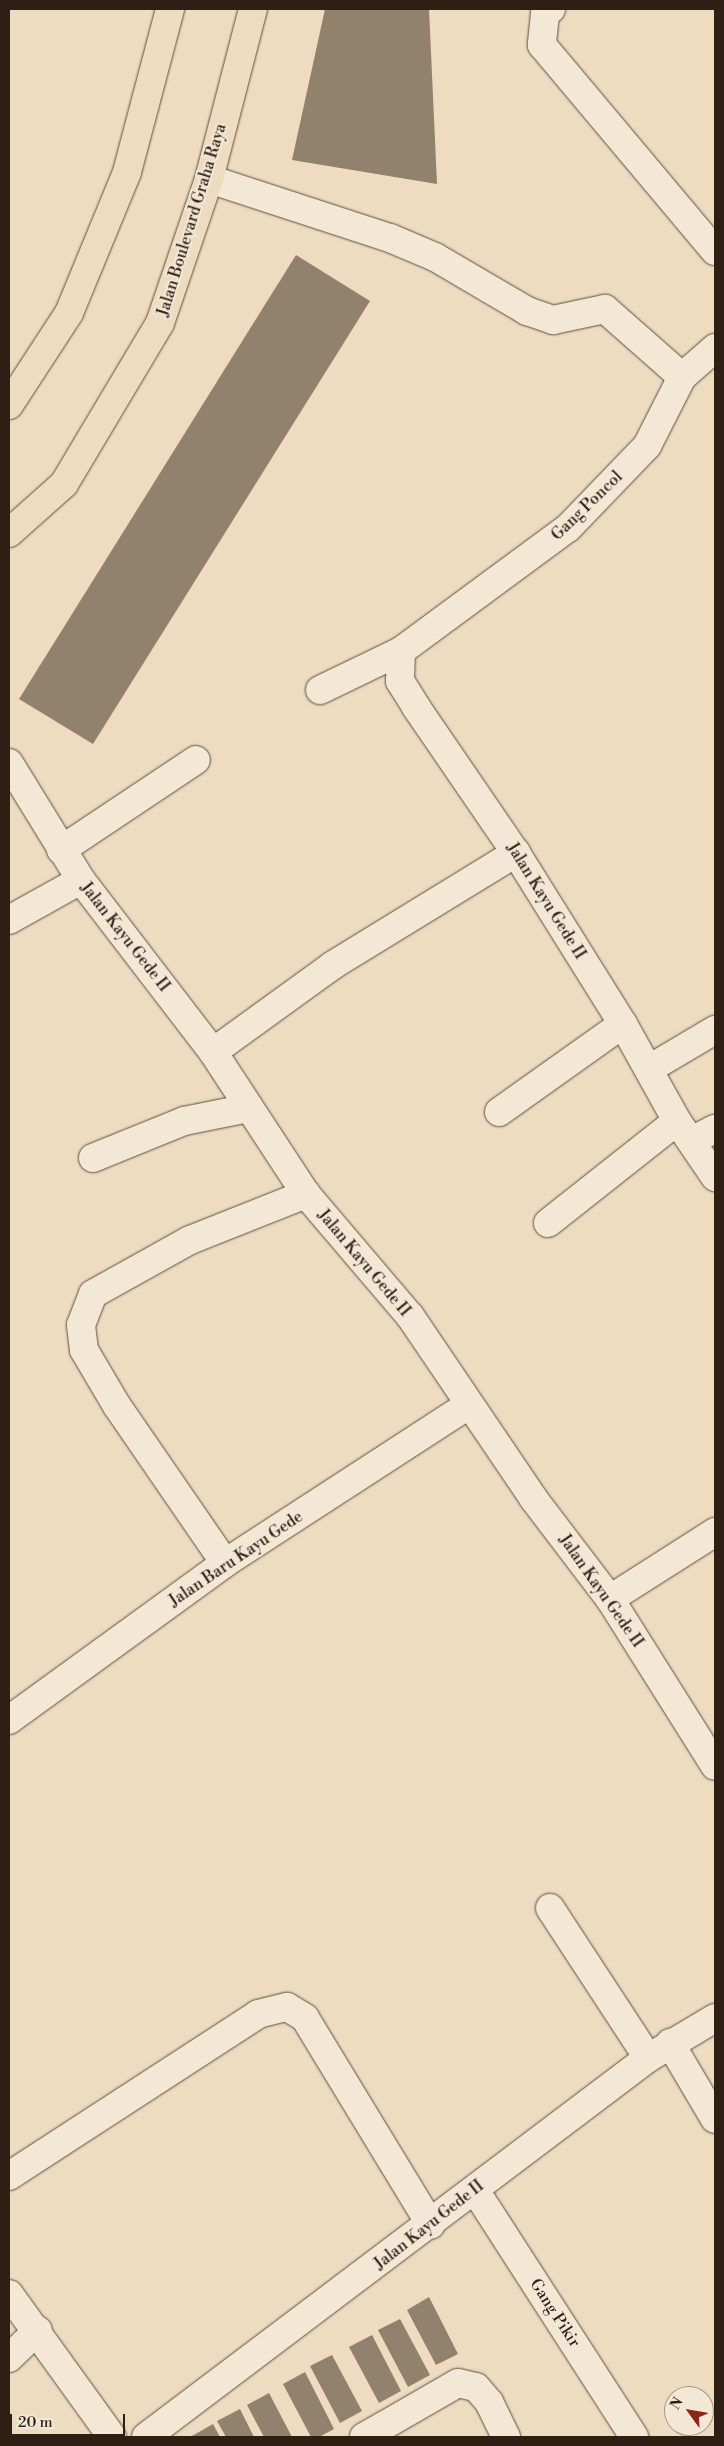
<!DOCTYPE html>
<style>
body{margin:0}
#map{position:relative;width:724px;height:2446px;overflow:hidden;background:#eddcc0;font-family:"Libre Bodoni",serif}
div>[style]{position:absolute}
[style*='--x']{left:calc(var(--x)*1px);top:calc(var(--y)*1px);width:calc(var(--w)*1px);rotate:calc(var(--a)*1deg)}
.building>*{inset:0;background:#91816d}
.roads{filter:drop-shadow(0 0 1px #5e4e3e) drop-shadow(0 0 1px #5e4e3e)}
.minor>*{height:28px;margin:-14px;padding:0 14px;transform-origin:14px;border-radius:14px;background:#f3e8d6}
.major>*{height:28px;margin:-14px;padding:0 14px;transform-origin:14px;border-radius:14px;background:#eddcc0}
span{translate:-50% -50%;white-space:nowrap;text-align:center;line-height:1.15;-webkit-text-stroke:4px #f3e8d6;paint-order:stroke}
.street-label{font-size:16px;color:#2e1e13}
.frame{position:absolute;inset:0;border:10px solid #2e1e13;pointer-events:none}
.north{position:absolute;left:664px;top:2386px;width:50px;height:50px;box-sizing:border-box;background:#f3e8d6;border:1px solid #a49788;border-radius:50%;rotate:302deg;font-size:14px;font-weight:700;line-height:20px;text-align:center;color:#2e1e13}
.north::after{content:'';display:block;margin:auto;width:18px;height:22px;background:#8f2418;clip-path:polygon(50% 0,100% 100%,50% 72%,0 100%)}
.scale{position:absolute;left:10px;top:2414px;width:115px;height:22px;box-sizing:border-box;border:2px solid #2e1e13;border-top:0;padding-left:6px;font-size:15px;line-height:18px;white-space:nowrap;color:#2e1e13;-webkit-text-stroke:4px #f3e8d6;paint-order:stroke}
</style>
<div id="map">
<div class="building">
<i style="clip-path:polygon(325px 9px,429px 9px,437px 184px,292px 160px)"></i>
<i style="clip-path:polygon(296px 255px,370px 301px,93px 744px,19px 699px)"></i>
<i style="clip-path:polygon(429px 2297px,458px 2354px,436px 2365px,407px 2310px)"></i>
<i style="clip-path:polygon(400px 2319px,430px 2375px,408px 2387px,378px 2330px)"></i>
<i style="clip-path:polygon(372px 2335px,401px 2391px,379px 2403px,349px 2347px)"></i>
<i style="clip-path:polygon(332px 2355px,362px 2411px,340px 2423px,310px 2366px)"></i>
<i style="clip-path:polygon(305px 2372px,334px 2429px,319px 2437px,311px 2437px,283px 2384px)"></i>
<i style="clip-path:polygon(269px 2393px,292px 2437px,264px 2437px,247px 2405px)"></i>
<i style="clip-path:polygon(240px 2409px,254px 2437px,226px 2437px,217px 2421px)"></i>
<i style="clip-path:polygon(213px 2424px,220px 2437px,193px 2437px,192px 2436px)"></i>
</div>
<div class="roads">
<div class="minor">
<i style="--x:551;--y:9;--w:8;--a:140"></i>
<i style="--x:545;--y:14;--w:31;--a:96"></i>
<i style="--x:542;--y:45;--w:269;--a:50"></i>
<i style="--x:209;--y:179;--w:190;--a:18.1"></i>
<i style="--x:390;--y:238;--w:49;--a:22.9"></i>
<i style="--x:435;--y:257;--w:107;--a:30.4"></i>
<i style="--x:527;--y:311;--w:28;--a:19"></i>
<i style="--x:553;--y:320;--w:53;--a:-11.9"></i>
<i style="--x:605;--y:309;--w:103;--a:41.4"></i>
<i style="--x:401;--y:651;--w:30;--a:92"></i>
<i style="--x:400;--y:681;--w:31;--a:58"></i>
<i style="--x:416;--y:707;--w:177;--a:55.6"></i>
<i style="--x:516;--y:853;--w:202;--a:58"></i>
<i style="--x:623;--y:1024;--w:111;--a:60.9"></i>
<i style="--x:677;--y:1121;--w:68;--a:55.8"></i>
<i style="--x:320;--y:690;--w:90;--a:-25.7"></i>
<i style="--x:401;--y:651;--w:207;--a:-36.4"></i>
<i style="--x:568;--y:528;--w:114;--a:-46.1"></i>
<i style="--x:647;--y:446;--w:77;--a:-63.1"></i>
<i style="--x:682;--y:377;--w:44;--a:-41.3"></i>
<i style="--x:9;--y:763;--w:137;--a:58.4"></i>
<i style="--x:81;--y:880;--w:217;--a:52.5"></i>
<i style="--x:213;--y:1052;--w:170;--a:56.8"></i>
<i style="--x:306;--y:1194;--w:160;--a:49.6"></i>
<i style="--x:410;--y:1316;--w:220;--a:55.9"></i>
<i style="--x:533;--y:1498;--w:127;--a:52.7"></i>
<i style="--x:610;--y:1599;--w:197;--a:57.8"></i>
<i style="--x:61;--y:850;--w:162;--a:-33.7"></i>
<i style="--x:9;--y:920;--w:82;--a:-29.1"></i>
<i style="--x:213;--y:1052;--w:148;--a:-35.9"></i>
<i style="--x:333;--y:965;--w:215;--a:-31.5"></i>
<i style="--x:649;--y:1069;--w:77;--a:-30.6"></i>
<i style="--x:499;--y:1112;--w:152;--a:-35.4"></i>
<i style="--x:691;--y:1141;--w:27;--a:-27"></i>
<i style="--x:93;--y:1158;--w:98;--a:-22.1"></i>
<i style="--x:184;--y:1121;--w:66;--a:-11.3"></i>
<i style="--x:548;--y:1223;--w:164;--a:-38.3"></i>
<i style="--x:225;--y:1563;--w:191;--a:-124.5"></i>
<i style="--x:117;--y:1406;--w:65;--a:-120.5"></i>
<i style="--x:84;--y:1350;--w:25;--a:-97"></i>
<i style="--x:81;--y:1325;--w:33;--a:-69"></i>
<i style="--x:93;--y:1294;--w:111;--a:-29.1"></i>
<i style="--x:190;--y:1240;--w:125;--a:-21.6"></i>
<i style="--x:610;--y:1599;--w:125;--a:-32.5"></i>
<i style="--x:9;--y:1720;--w:267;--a:-36"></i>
<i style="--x:225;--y:1563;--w:290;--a:-33"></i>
<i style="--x:550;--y:1908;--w:179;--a:56.8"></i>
<i style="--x:670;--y:2043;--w:88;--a:59.4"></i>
<i style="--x:9;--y:2176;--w:297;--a:-33"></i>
<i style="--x:258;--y:2014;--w:30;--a:-14"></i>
<i style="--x:287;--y:2007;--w:21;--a:31"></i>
<i style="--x:305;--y:2018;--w:242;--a:58.7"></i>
<i style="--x:475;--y:2190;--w:294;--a:57.2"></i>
<i style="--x:9;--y:2294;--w:176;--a:54.2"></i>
<i style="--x:9;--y:2358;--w:40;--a:-44"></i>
<i style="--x:146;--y:2437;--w:629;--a:-37.05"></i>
<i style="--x:648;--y:2058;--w:78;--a:-30.8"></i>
<i style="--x:364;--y:2437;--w:108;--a:-29.9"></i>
<i style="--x:458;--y:2383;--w:18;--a:13"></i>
<i style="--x:476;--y:2387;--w:20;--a:49"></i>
<i style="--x:489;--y:2402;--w:39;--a:64"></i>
</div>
<div class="major">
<i style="--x:9;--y:405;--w:110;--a:-56.9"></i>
<i style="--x:69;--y:313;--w:152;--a:-67.6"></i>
<i style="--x:127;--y:172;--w:169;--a:-75.2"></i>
<i style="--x:9;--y:533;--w:74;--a:-41.7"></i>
<i style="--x:64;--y:484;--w:187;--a:-59.2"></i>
<i style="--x:160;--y:323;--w:152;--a:-71.2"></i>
<i style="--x:209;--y:179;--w:176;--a:-75.5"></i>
</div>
</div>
<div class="street-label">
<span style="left:192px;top:220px;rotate:-73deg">Jalan Boulevard Graha Raya</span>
<span style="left:587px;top:506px;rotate:-44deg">Gang Poncol</span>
<span style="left:546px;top:901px;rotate:58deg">Jalan Kayu Gede II</span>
<span style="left:125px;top:937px;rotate:52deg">Jalan Kayu Gede II</span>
<span style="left:364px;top:1263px;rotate:50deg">Jalan Kayu Gede II</span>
<span style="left:236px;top:1559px;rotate:-34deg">Jalan Baru Kayu Gede</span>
<span style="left:601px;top:1591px;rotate:55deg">Jalan Kayu Gede II</span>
<span style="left:429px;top:2225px;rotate:-38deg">Jalan Kayu Gede II</span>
<span style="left:555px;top:2313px;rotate:57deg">Gang Pikir</span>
</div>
<div class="frame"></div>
<div class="north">N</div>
<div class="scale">20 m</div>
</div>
